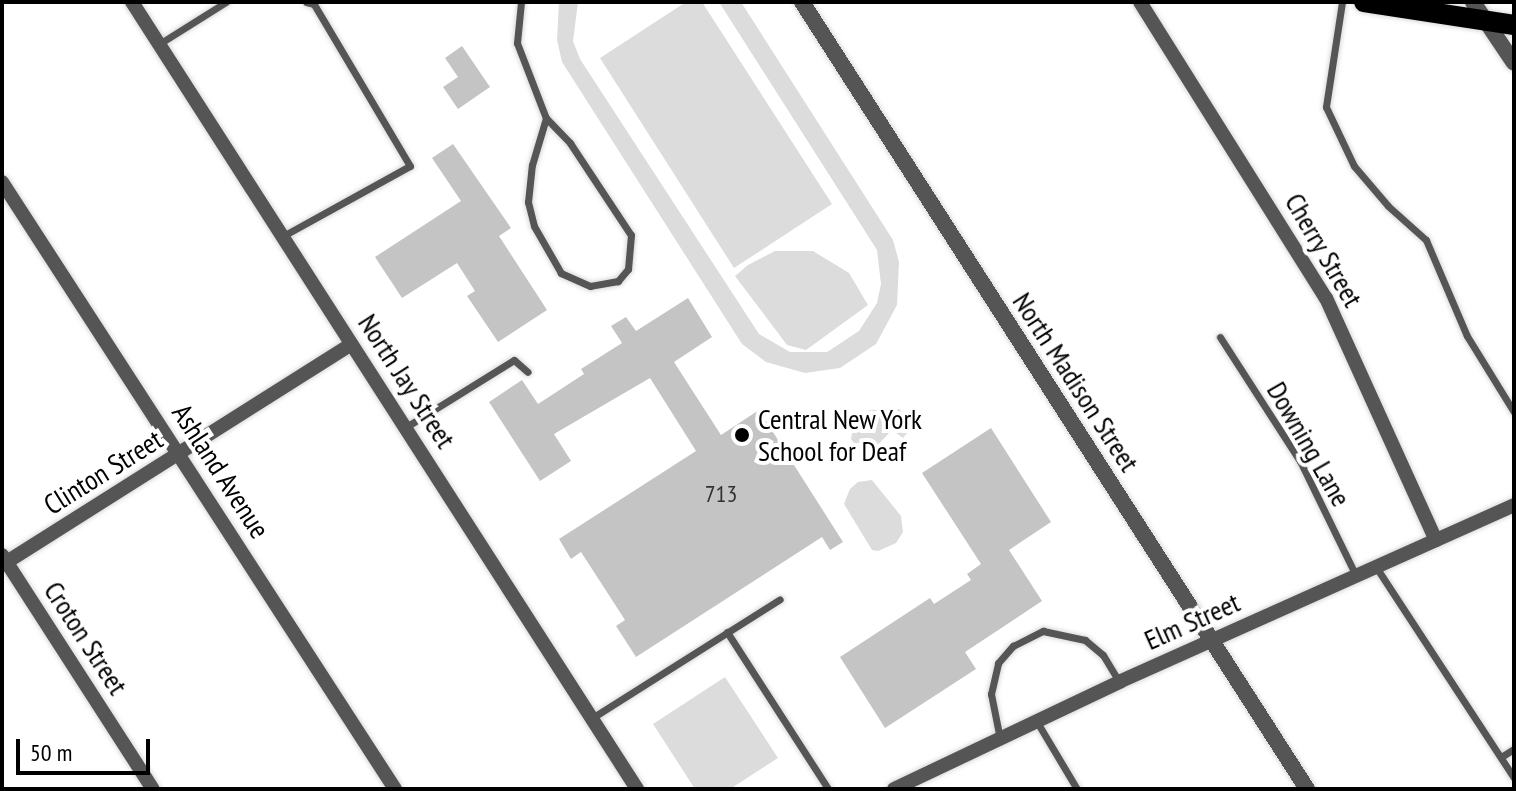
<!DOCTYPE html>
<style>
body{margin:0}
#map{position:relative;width:1516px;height:791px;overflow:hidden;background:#fff;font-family:"PT Sans Narrow",sans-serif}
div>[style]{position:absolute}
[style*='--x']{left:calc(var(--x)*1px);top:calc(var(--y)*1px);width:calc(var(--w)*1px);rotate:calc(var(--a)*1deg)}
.green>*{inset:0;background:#dcdcdc}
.building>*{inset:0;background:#c4c4c4}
.roads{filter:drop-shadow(0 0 2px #dbdbdb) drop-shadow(0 0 2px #dbdbdb)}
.service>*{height:7px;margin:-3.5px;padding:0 3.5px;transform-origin:3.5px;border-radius:3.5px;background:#555}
.minor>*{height:14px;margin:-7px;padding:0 7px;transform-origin:7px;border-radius:7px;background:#555}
.tertiary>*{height:16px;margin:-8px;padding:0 8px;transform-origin:8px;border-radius:8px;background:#555}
.primary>*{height:20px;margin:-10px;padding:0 10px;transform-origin:10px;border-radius:10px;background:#000}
.dots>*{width:22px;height:22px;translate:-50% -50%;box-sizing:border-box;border:4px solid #fff;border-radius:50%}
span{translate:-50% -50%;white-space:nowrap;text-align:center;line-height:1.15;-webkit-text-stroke:8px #fff;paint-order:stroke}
.number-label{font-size:24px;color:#313131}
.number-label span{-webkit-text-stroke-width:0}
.street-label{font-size:28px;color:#000}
.poi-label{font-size:28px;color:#000}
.left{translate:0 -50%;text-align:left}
.frame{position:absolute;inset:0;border:4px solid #000;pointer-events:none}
.scale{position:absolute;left:16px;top:739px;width:134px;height:36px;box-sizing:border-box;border:4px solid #000;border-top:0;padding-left:10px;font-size:24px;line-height:28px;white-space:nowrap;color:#000;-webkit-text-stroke:6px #fff;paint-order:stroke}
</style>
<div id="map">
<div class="green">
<i style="clip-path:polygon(559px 2px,578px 2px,573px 41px,580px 59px,759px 334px,790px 352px,827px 352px,859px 331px,877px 303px,881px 284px,877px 250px,719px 2px,741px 2px,893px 240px,899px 262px,897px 305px,876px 344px,840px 368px,805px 373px,766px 362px,742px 344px,562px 62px,557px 40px)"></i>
<i style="clip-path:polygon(686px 2px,702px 2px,832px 204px,734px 268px,600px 58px)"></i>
<i style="clip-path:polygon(775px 251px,813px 251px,849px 273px,868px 305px,806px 350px,787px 345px,735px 276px,748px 265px)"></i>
<i style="clip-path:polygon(896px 407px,916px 422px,903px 438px,892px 430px,868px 455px,861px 452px,851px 439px,854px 422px,866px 411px)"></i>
<i style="clip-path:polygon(872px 480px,901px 516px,903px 532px,896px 543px,878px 551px,872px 550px,844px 504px,850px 489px,858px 482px)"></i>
<i style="clip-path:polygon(725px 677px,778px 758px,730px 789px,695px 789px,653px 724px)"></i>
</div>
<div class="building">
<i style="clip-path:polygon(462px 46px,490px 87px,458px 109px,443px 87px,458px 77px,445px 58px)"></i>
<i style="clip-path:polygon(453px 144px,511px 228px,499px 236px,547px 310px,498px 342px,467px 296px,475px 291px,457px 263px,402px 298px,375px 257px,461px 201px,432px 158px)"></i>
<i style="clip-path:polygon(688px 298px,712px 337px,674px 362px,721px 435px,759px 410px,843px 542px,830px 550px,822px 537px,636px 657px,616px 626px,625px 620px,581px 552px,571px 559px,559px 539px,696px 451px,650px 378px,554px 434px,571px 461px,540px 481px,489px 402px,522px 380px,538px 404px,584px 374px,581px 369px,622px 343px,611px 326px,626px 317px,636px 331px)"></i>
<i style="clip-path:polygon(991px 428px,1051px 522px,1009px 550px,1042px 601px,965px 652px,976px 669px,885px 728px,840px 657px,930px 598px,934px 604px,971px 580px,967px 574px,981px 564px,922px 473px)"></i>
</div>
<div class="roads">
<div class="service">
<i style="--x:521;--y:2;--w:41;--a:95.6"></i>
<i style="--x:517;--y:43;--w:80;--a:68.9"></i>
<i style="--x:1342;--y:2;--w:106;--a:98.7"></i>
<i style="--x:1326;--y:107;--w:65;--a:64.6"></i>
<i style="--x:1354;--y:166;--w:52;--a:49.6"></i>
<i style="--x:1388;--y:206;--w:51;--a:41.8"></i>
<i style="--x:1426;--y:240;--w:104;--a:66.9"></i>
<i style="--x:1467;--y:336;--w:89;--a:58.3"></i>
<i style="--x:159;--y:44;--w:79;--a:-32.1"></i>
<i style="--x:546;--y:118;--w:35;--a:46"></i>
<i style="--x:570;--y:143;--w:110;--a:56.5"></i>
<i style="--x:631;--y:235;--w:34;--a:95"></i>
<i style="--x:628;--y:269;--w:16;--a:130"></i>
<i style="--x:618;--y:281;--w:28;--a:170"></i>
<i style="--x:590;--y:286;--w:32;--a:-156"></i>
<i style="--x:561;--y:273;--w:54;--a:-119.9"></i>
<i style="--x:534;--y:226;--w:25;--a:-104"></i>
<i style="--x:528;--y:202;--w:37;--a:-84"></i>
<i style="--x:532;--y:165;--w:49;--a:-73.4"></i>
<i style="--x:283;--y:236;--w:145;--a:-28.9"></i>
<i style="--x:410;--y:166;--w:188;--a:-120.7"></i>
<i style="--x:314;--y:4;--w:8;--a:-166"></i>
<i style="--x:1220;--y:337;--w:148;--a:57.2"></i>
<i style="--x:1300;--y:461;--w:128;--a:64"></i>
<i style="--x:406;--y:427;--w:127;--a:-31.8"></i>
<i style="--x:514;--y:360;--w:18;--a:41"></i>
<i style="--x:1376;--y:567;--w:252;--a:56.8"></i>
<i style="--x:727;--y:632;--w:187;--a:57.2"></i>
<i style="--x:592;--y:718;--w:222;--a:-32.3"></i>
<i style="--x:1037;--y:722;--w:78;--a:59.2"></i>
<i style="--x:1000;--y:739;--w:46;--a:-101.3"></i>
<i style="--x:991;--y:694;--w:32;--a:-77"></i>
<i style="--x:998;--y:663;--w:23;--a:-49"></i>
<i style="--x:1013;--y:646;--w:34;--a:-27"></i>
<i style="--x:1043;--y:631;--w:43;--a:12.1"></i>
<i style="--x:1085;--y:640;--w:23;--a:40"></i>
<i style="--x:1103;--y:655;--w:31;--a:59"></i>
<i style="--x:1501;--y:757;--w:15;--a:-32"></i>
</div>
<div class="minor">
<i style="--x:132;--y:2;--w:935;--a:57.31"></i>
<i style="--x:1140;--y:2;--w:350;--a:57.9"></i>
<i style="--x:1326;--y:298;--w:266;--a:65.6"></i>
<i style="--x:2;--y:182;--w:723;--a:57.08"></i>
<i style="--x:2;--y:555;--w:278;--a:57.2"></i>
<i style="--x:2;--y:565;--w:413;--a:-32.3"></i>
<i style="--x:894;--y:789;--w:251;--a:-25.4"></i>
<i style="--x:1121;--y:681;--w:431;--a:-24.1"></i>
</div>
<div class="tertiary">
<i style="--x:802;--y:2;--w:935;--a:57.31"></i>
<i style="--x:1473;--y:2;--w:73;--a:56.1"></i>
</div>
<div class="primary">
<i style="--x:1364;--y:2;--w:152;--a:8.7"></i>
</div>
</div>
<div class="dots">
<i style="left:742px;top:435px;background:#000"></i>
</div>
<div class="number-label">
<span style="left:721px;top:494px">713</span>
</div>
<div class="street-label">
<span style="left:1324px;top:250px;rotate:60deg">Cherry Street</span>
<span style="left:407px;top:381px;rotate:57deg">North Jay Street</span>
<span style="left:1076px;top:382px;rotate:57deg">North Madison Street</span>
<span style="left:1309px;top:444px;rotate:60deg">Downing Lane</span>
<span style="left:221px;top:471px;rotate:57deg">Ashland Avenue</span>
<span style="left:103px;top:472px;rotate:-32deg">Clinton Street</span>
<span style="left:1192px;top:621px;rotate:-24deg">Elm Street</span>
<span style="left:86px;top:638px;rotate:57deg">Croton Street</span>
</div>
<div class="poi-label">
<span class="left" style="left:758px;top:435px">Central New York<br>School for Deaf</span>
</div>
<div class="frame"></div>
<div class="scale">50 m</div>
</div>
